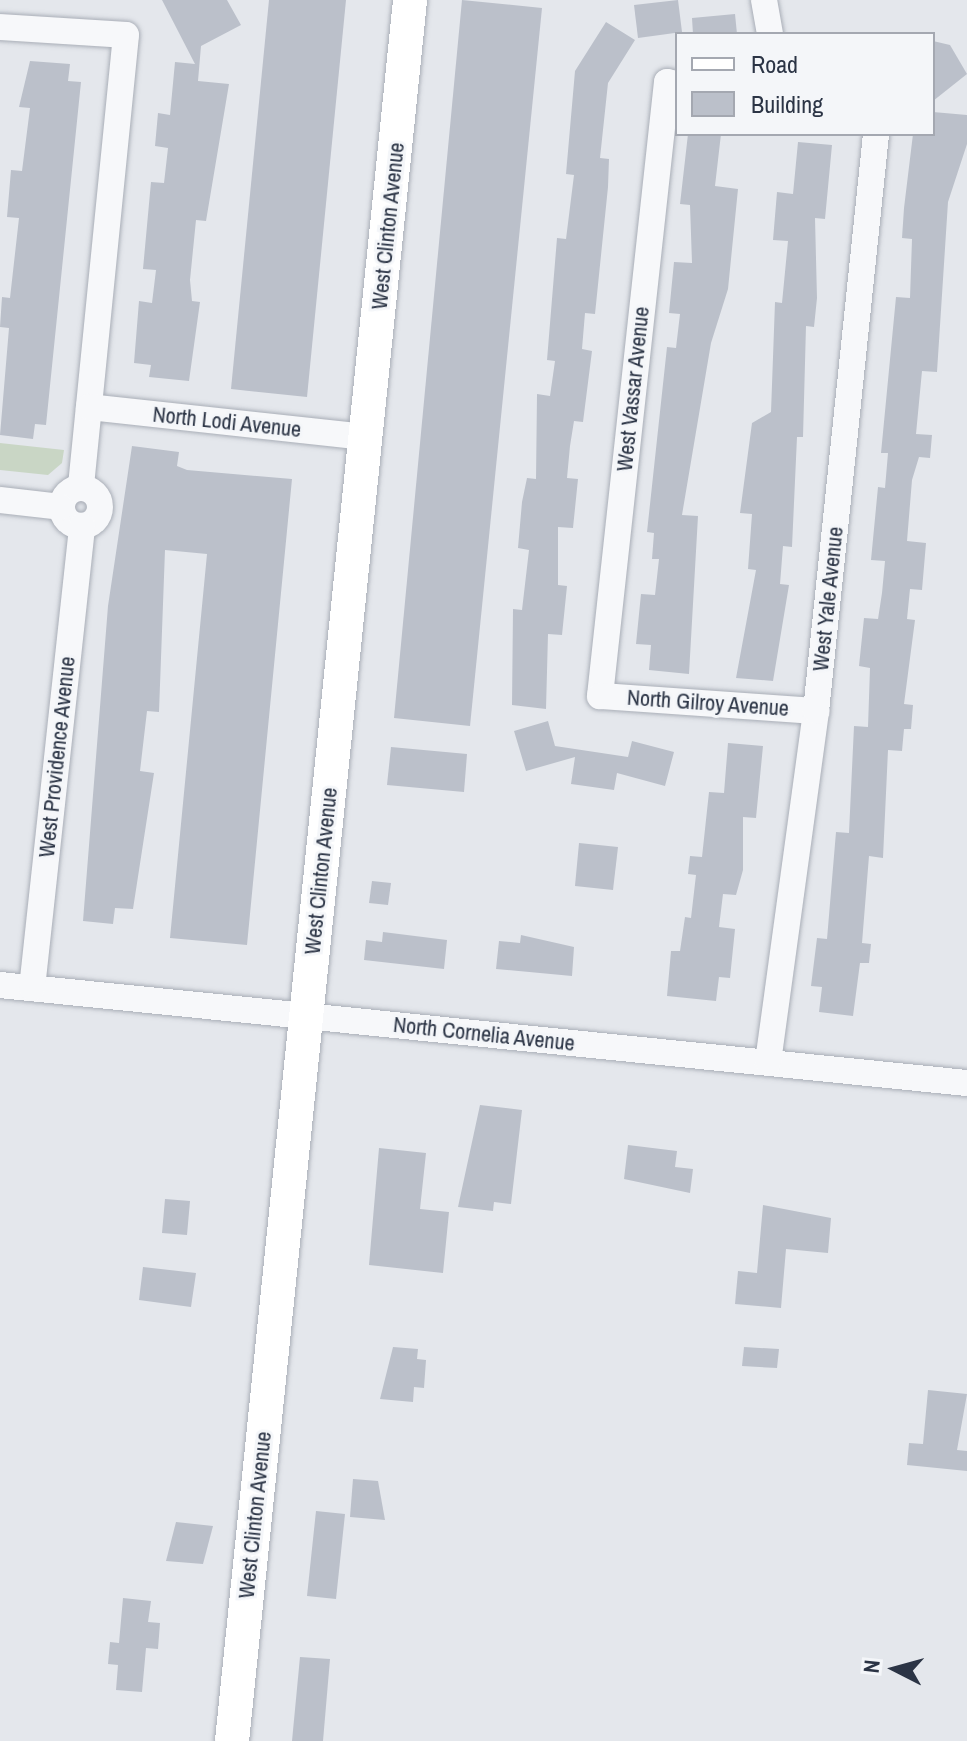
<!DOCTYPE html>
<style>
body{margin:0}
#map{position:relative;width:967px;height:1741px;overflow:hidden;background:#e4e7ec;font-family:"Archivo Narrow",sans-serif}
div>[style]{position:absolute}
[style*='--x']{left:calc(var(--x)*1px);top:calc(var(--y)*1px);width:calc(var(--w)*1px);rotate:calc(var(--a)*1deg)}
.green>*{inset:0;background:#c9d6c5}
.building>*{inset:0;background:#bbc0ca}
.roads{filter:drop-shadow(0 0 2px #a9aeb7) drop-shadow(0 0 2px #a9aeb7)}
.minor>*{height:26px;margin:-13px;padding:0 13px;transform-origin:13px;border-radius:13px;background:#f7f8fa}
.minor>.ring{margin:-13px;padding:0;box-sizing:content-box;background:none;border:26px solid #f7f8fa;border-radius:50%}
.major>*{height:34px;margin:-17px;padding:0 17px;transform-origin:17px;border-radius:17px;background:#fff}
span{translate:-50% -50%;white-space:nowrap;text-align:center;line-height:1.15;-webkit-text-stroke:6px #f4f6f9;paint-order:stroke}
.street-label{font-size:22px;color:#2b3445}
.legend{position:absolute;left:675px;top:32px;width:260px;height:104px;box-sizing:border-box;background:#f4f6f9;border:2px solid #a4a8b1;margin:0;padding:10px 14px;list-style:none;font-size:24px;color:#2b3445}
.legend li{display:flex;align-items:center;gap:16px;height:40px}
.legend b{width:40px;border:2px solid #a4a8b1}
.north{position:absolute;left:855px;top:1629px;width:80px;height:80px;-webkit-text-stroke:6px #f4f6f9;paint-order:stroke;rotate:276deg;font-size:22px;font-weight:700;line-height:32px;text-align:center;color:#2b3445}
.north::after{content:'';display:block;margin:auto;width:28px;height:36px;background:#2b3445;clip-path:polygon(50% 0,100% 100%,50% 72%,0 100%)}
</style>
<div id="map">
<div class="green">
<i style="clip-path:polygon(0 443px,64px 450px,62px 463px,48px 475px,0 470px)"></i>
</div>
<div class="building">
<i style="clip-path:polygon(162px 0,227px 0,241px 25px,201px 46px,198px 81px,229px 84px,206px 221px,196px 220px,190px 280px,192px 301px,200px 302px,189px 381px,149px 377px,151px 365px,134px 363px,139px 301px,152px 303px,156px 270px,143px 269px,151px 182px,164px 183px,168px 148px,155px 146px,158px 113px,170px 115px,175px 62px,195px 64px)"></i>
<i style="clip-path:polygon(269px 0,346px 0,307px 397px,231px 389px)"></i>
<i style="clip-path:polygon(462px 0,542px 8px,470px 726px,394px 718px)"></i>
<i style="clip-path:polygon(678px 0,682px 32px,638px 38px,634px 5px)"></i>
<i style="clip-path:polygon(735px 14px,737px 34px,693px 34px,692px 18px)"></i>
<i style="clip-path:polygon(606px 22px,635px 40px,608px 83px,600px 158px,609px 159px,608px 187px,595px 314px,585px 313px,582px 349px,592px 351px,583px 422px,574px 421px,570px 446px,567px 478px,578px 479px,573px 528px,558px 527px,558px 585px,567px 586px,562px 635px,548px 634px,546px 709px,512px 705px,513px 609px,522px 610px,529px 550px,518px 548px,522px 502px,527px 478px,536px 479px,537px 394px,550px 396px,555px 361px,547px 360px,557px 238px,566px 239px,574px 175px,566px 174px,575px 71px)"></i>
<i style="clip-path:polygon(933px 41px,950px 45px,967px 74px,933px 101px)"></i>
<i style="clip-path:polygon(30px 61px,70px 64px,68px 81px,81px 82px,46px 425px,35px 424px,33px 439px,0 435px,9px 328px,0 327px,2px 297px,10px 298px,19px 218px,7px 217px,11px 170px,22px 171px,30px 108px,19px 107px)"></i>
<i style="clip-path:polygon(933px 112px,967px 115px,967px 144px,948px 202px,937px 372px,922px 371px,916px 434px,932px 435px,930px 458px,919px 457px,912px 480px,907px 541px,926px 543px,922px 590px,910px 589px,907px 619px,915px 620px,904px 704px,913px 705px,911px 729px,904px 729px,902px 751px,888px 750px,883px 858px,869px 856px,862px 943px,871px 944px,869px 963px,860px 963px,853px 1016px,819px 1012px,822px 987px,811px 986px,817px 938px,827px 939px,836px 832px,849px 833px,854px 726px,868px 727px,870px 668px,859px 666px,864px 618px,878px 619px,882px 593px,885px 561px,871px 560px,878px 487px,885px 488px,888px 453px,881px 453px,896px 297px,910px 298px,912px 239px,902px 238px,904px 208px,913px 134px,933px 134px)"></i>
<i style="clip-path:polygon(688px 134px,721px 134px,715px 186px,738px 189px,728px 289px,711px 343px,682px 515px,698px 516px,689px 674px,649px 670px,651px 645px,636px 644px,641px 594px,655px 595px,659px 559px,652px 559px,654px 533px,647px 532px,667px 347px,676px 348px,680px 314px,669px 313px,674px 262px,692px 263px,690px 205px,680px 204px)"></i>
<i style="clip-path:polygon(798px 142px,832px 145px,825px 219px,815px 218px,817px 298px,814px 327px,806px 326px,803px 437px,797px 437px,792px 547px,783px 546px,780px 584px,789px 585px,773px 681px,736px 678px,756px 570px,748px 569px,752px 514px,740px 513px,752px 423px,771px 412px,775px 302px,782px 303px,788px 241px,773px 240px,777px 192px,793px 194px)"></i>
<i style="clip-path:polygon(132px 446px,179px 452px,177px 466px,187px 470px,292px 479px,247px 945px,170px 938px,207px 554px,165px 550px,159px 712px,147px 711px,140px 771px,154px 773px,133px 909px,115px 908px,113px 924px,83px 921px,108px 606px)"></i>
<i style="clip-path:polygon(548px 721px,555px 746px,628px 757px,632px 741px,674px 752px,665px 786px,617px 773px,614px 790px,571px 784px,575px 757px,526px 771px,514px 731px)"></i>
<i style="clip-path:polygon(728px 743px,763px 746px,756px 818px,743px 817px,743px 870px,736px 895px,723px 894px,719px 927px,735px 929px,730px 978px,719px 977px,716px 1001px,667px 996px,671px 951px,680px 951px,685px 917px,691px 918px,696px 875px,688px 874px,690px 856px,702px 857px,709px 792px,724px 793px)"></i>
<i style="clip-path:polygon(391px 747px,467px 754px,464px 792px,387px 785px)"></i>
<i style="clip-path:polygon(579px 843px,618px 847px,613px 890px,575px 886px)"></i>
<i style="clip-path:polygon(372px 881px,391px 883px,388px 905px,369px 903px)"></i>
<i style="clip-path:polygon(383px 932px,447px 940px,444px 969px,364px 960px,366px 940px,382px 942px)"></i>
<i style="clip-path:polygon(521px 935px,574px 947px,572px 976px,496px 969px,499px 941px,520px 943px)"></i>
<i style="clip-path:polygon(480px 1105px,522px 1110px,511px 1204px,494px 1202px,493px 1211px,458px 1207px)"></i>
<i style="clip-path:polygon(628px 1145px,677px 1151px,675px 1167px,693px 1169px,690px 1193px,624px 1179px)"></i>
<i style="clip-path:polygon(379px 1148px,426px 1153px,420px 1209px,449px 1212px,443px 1273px,369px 1265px)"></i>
<i style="clip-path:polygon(165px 1199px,190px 1201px,187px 1235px,162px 1233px)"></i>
<i style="clip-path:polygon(763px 1205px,831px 1218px,828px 1253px,786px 1249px,781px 1308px,735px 1304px,738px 1271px,757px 1273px)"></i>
<i style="clip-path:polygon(143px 1267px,196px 1273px,191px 1307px,139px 1300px)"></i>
<i style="clip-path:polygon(393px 1347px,418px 1349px,417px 1359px,426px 1360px,424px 1388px,414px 1387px,413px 1402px,380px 1399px)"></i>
<i style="clip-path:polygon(744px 1347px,779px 1349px,777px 1368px,742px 1366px)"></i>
<i style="clip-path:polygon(928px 1390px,967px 1394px,957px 1450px,967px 1451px,967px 1471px,907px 1465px,909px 1443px,923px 1444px)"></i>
<i style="clip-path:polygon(353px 1479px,378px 1481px,385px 1520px,350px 1517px)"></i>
<i style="clip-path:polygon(316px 1511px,345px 1514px,336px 1599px,307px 1596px)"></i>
<i style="clip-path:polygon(176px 1522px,213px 1526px,203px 1564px,166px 1561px)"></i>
<i style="clip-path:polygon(123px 1598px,151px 1601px,148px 1622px,160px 1623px,158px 1649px,146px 1648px,142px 1692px,116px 1690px,118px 1665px,108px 1664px,110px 1642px,119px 1643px)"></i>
<i style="clip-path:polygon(300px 1657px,330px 1659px,323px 1741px,292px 1741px)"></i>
</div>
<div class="roads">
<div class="minor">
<i style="--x:764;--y:0;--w:35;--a:80"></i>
<i style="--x:0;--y:27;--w:126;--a:3.6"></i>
<i style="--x:126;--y:35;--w:455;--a:95.7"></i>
<i style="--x:677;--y:84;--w:10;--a:-169"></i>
<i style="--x:667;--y:82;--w:618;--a:96.23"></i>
<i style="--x:600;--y:696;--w:217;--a:4"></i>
<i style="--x:89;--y:407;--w:279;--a:6.2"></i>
<i class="ring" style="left:62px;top:488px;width:12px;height:12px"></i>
<i style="--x:0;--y:500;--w:61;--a:6.5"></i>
<i style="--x:0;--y:985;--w:972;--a:5.79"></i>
<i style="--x:32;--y:988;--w:465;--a:-83.8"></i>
<i style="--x:768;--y:1062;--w:354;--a:-82.2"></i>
<i style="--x:816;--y:711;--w:580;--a:-84.06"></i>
</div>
<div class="major">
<i style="--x:232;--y:1741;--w:1750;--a:-84.16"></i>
</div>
</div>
<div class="street-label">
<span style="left:388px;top:226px;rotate:-84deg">West Clinton Avenue</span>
<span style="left:633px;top:389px;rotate:-84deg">West Vassar Avenue</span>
<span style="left:227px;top:422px;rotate:6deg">North Lodi Avenue</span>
<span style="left:828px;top:599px;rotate:-84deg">West Yale Avenue</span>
<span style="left:708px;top:703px;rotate:4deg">North Gilroy Avenue</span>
<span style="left:57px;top:757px;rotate:-84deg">West Providence Avenue</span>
<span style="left:321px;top:871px;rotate:-84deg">West Clinton Avenue</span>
<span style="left:484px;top:1034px;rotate:6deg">North Cornelia Avenue</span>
<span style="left:255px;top:1515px;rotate:-84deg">West Clinton Avenue</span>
</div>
<ul class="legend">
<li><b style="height:10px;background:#fff"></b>Road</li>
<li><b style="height:22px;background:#bbc0ca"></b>Building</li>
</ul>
<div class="north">N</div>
</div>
